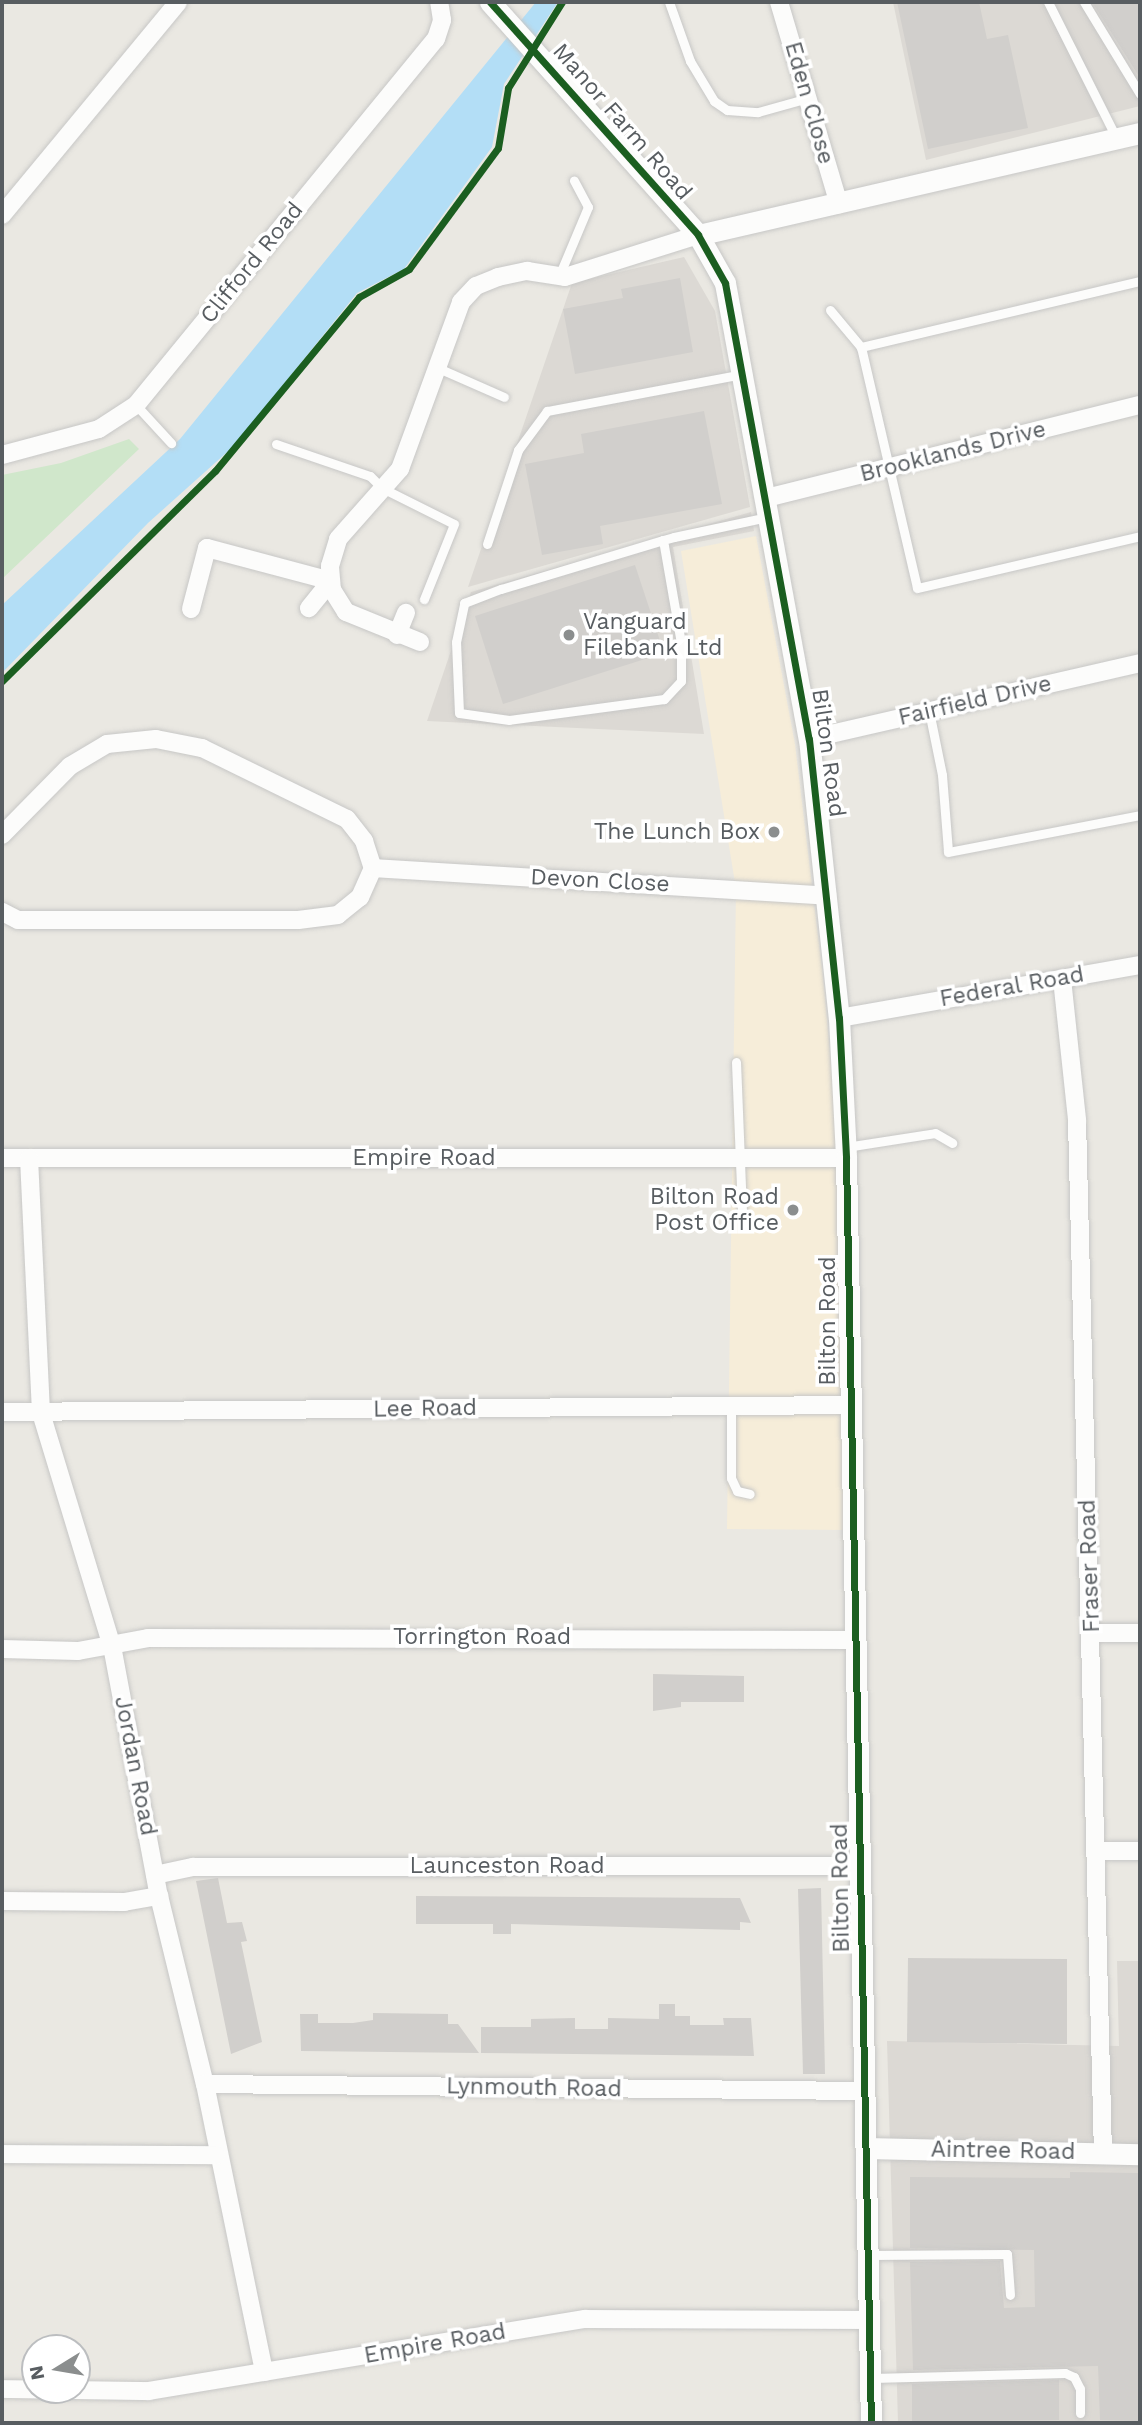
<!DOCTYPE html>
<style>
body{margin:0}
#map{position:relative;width:1142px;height:2425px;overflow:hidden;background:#eae8e2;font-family:"Work Sans",sans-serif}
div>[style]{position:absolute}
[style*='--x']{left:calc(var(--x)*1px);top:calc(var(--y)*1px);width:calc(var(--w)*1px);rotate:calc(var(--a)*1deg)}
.commercial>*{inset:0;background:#f6edd9}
.industrial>*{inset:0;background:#dcd9d4}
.green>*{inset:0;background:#d0e7cb}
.water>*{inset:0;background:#b3def6}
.building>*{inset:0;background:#d1cfcc}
.roads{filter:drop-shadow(0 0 2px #c7c7c6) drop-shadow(0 0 2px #c7c7c6)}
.service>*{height:9px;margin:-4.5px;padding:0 4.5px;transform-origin:4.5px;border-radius:4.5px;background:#fcfcfb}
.minor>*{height:18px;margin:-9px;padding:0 9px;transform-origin:9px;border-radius:9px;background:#fcfcfb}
.tertiary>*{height:21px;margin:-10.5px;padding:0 10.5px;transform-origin:10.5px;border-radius:10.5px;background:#fcfcfb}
.cycleway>*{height:7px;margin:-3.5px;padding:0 3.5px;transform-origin:3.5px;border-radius:3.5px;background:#1b5e20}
.dots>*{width:19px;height:19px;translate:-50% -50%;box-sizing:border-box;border:4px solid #fff;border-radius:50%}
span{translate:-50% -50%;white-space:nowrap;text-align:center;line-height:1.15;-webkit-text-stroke:7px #fff;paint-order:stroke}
.street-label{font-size:23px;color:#585d61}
.poi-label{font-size:23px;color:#585d61}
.left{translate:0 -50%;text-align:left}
.right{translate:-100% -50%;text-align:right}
.frame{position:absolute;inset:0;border:4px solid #585d61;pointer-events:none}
.north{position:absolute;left:21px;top:2334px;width:70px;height:70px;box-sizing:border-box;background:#fff;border:2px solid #bcbec0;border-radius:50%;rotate:259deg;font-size:19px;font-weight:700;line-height:28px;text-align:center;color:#585d61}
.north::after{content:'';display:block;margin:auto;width:24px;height:32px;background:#8b8e8e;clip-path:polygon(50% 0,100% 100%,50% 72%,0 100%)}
</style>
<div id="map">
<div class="commercial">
<i style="clip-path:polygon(756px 536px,795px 744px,824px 986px,840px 1168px,848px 1530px,727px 1529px,736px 889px,681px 551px)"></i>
</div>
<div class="industrial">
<i style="clip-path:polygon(893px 2px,1140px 2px,1140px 106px,926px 160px)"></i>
<i style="clip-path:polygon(684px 257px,715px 311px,750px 507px,468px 587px,572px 283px)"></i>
<i style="clip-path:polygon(751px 512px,754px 531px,673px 547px,704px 734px,427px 721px,471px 592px)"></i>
<i style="clip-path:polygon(1117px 1961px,1140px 1961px,1140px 2423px,898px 2423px,887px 2041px,1119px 2046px)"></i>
</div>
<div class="green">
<i style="clip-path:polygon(129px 439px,139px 449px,2px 579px,2px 475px,61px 463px)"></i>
</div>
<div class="water">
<i style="clip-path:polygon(536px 2px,558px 2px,504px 84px,492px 147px,404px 269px,357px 293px,235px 445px,148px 523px,2px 673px,2px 605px,180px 439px)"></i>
</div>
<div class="building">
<i style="clip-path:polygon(897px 2px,979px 2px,987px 39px,1008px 35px,1028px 128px,928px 149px)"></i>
<i style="clip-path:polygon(1092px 2px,1140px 2px,1140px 78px)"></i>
<i style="clip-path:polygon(680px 278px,693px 352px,575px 374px,563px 309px,623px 298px,621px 289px)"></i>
<i style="clip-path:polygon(704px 411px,722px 504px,600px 526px,603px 544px,542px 555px,525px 464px,584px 453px,581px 434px)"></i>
<i style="clip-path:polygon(635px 565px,664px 653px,503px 704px,475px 616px)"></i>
<i style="clip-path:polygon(653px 1674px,744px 1676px,744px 1702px,681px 1702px,681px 1707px,653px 1711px)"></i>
<i style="clip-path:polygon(218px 1878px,227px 1923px,242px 1922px,247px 1941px,241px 1942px,262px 2042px,231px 2054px,196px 1881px)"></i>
<i style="clip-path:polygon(821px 1888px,825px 2074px,803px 2074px,798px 1889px)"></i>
<i style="clip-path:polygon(416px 1896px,740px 1898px,751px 1923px,740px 1922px,740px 1930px,511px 1924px,511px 1934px,493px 1934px,493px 1924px,416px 1924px)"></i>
<i style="clip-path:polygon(908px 1958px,1067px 1959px,1067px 2044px,907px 2042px)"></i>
<i style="clip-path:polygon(659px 2004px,675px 2004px,675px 2016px,690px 2016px,690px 2025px,724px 2025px,723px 2018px,751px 2018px,754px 2056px,481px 2053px,481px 2027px,531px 2027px,531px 2019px,575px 2018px,575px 2029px,608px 2029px,608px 2018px,659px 2019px)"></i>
<i style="clip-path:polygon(373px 2013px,448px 2014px,448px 2024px,458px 2024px,479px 2053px,301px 2051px,300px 2014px,318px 2014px,318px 2023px,353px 2023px,373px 2020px)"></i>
<i style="clip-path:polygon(1070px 2172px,1140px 2173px,1140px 2421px,1100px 2420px,1098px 2366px,913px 2370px,910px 2262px,1000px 2261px,1004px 2308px,1035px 2307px,1034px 2250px,910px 2248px,910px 2177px,1070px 2178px)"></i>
<i style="clip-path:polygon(1059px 2380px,1059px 2420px,912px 2422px,912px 2384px)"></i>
</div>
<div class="roads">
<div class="service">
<i style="--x:669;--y:2;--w:63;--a:70.4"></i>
<i style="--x:690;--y:61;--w:47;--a:59"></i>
<i style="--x:714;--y:101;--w:16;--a:35"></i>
<i style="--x:727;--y:110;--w:31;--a:4"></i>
<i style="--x:758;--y:112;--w:52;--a:-15.6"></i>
<i style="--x:1048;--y:2;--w:151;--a:63.3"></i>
<i style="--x:1084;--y:2;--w:108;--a:58.7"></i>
<i style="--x:559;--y:276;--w:75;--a:-67.2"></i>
<i style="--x:588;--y:207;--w:30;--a:-118"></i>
<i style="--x:1140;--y:281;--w:287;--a:166.7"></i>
<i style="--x:861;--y:347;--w:247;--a:76.9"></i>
<i style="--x:917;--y:588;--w:229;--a:-13.1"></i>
<i style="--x:830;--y:310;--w:48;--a:50"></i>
<i style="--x:438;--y:368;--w:72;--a:23.7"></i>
<i style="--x:136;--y:405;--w:52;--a:47.4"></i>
<i style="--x:276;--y:444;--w:99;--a:18.8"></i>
<i style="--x:370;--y:476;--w:17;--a:45"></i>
<i style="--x:382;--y:488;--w:80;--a:26.6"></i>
<i style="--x:454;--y:524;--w:81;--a:111.8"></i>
<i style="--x:663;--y:540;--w:105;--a:80.1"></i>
<i style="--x:681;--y:643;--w:38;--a:90"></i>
<i style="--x:681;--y:681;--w:25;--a:133"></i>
<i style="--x:664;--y:699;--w:156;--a:172.3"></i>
<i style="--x:509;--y:720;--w:50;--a:-172"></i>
<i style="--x:459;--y:713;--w:71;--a:-92.4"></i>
<i style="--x:456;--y:642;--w:40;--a:-78"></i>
<i style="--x:464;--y:603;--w:40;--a:-21"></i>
<i style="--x:501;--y:589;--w:169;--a:-16.8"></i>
<i style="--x:663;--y:540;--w:11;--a:-15"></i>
<i style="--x:674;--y:537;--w:95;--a:-12.1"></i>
<i style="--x:487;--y:544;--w:99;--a:-71.7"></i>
<i style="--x:518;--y:450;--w:49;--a:-53.4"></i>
<i style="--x:547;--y:411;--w:198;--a:-10.7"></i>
<i style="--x:929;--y:711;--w:65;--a:78.5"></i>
<i style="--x:942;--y:775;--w:77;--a:85.5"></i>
<i style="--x:948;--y:852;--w:196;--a:-10.9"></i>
<i style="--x:736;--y:1062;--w:151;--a:87.7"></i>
<i style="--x:846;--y:1147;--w:90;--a:-8.9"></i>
<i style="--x:935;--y:1133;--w:20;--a:30"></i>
<i style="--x:731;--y:1406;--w:72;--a:90"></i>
<i style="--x:731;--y:1478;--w:14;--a:65"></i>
<i style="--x:737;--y:1491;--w:13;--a:13"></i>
<i style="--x:869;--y:2255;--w:138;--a:-0.4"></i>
<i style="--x:1007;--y:2254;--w:41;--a:85.8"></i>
<i style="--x:872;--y:2378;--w:193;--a:-1.5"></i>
<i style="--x:1065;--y:2373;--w:10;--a:24"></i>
<i style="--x:1074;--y:2377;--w:13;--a:63"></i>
<i style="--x:1080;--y:2389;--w:24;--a:90"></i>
</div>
<div class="minor">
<i style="--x:779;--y:2;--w:211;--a:73.5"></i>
<i style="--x:2;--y:215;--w:276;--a:-50.4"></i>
<i style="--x:2;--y:455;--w:100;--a:-15"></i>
<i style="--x:99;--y:429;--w:44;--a:-33"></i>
<i style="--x:136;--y:405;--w:473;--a:-50.7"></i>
<i style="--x:436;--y:39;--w:20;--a:-72"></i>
<i style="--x:442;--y:20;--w:18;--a:-99"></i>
<i style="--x:766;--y:498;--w:385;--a:-14"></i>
<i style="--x:191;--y:609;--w:63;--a:-75.3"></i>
<i style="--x:207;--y:548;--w:128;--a:14.9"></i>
<i style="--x:331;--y:581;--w:35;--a:129"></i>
<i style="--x:397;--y:635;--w:24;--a:-68"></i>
<i style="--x:420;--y:642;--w:80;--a:-157.9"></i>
<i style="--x:346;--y:612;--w:26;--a:-122"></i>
<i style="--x:332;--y:590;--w:24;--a:-95"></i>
<i style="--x:330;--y:566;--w:28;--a:-73"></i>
<i style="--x:338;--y:539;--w:94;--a:-48.5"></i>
<i style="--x:400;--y:469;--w:178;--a:-69.9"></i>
<i style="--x:461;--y:302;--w:22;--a:-47"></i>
<i style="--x:476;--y:286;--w:24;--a:-22"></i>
<i style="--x:498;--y:277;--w:30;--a:-12"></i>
<i style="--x:527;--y:271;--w:38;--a:9"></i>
<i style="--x:565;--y:277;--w:139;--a:-17.5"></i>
<i style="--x:809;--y:739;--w:340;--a:-12.9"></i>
<i style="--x:2;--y:835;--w:97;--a:-45.4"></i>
<i style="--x:70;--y:766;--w:43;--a:-30.7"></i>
<i style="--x:107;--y:744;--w:49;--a:-5.8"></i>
<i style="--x:156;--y:739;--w:47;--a:11.1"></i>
<i style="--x:202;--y:748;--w:161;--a:26.1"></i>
<i style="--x:347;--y:819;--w:28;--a:52"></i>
<i style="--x:364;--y:841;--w:28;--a:72"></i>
<i style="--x:373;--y:868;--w:32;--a:114"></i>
<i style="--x:360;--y:897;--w:28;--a:141"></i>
<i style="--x:338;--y:915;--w:40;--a:172.9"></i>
<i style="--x:298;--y:920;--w:280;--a:180"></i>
<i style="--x:18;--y:920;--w:18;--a:-153"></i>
<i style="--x:373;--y:868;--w:455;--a:3.5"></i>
<i style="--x:1062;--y:979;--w:142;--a:83.9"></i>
<i style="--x:1077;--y:1120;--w:1034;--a:88.56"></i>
<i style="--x:839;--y:1018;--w:306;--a:-10"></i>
<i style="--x:2;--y:1158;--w:844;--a:0"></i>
<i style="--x:29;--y:1158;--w:255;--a:87.3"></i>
<i style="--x:41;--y:1413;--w:244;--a:73.1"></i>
<i style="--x:112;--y:1646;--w:254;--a:79.4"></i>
<i style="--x:159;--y:1896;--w:194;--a:76.3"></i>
<i style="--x:205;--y:2084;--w:294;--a:78.4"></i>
<i style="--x:2;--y:1412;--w:846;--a:-0.47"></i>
<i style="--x:1092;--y:1633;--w:48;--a:0"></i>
<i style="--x:2;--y:1649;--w:76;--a:1.5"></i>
<i style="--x:78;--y:1651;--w:71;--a:-10.5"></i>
<i style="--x:148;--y:1638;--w:706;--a:0.16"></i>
<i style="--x:1097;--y:1851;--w:43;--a:0"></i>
<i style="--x:155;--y:1875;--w:39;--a:-12"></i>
<i style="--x:193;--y:1867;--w:667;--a:-0.09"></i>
<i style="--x:2;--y:1901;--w:122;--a:0.5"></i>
<i style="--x:124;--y:1902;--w:36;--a:-10"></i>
<i style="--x:205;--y:2084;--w:658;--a:0.61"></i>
<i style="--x:2;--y:2154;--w:214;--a:0.3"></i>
<i style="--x:2;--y:2389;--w:147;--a:0.8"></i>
<i style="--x:149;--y:2391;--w:442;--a:-9.4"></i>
<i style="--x:585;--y:2319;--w:285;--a:0.2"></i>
</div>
<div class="tertiary">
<i style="--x:490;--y:2;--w:312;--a:48.2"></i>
<i style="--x:698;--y:235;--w:55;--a:60.6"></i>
<i style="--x:725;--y:283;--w:464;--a:79.6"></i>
<i style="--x:809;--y:739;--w:281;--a:83.9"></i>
<i style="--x:839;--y:1018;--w:140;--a:87.1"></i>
<i style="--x:846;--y:1158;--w:1265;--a:88.87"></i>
<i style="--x:698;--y:235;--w:454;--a:-13"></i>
<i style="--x:866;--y:2148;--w:274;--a:1.3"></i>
</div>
</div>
<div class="cycleway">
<i style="--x:490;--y:2;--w:312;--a:48.2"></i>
<i style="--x:698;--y:235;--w:55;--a:60.6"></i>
<i style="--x:725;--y:283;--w:464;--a:79.6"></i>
<i style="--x:809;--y:739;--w:281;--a:83.9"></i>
<i style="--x:839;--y:1018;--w:140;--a:87.1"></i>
<i style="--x:846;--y:1158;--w:1265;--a:88.87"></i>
<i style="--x:2;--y:681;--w:299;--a:-44.6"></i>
<i style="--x:215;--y:471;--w:226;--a:-50.4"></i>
<i style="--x:359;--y:297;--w:57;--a:-29.2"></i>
<i style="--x:409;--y:269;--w:150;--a:-53.7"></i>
<i style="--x:498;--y:148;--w:61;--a:-80.5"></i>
<i style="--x:508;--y:88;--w:102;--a:-57.9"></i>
</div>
<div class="dots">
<i style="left:569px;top:635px;background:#8b8e8e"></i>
<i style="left:774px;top:832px;background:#8b8e8e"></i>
<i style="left:793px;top:1210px;background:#8b8e8e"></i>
</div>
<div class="street-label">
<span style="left:809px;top:103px;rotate:74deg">Eden Close</span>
<span style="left:622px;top:122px;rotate:49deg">Manor Farm Road</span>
<span style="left:252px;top:263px;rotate:-51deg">Clifford Road</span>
<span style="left:953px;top:452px;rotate:-14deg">Brooklands Drive</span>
<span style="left:975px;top:701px;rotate:-13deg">Fairfield Drive</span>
<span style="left:828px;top:753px;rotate:82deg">Bilton Road</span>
<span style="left:600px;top:881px;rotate:3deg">Devon Close</span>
<span style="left:1012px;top:987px;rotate:-10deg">Federal Road</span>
<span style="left:424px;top:1158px">Empire Road</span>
<span style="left:828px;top:1321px;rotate:-90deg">Bilton Road</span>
<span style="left:425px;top:1409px;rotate:-1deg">Lee Road</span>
<span style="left:1090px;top:1566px;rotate:-92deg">Fraser Road</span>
<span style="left:482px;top:1637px">Torrington Road</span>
<span style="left:135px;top:1766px;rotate:79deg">Jordan Road</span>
<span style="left:507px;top:1866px">Launceston Road</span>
<span style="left:841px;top:1888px;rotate:-91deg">Bilton Road</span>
<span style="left:534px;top:2088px;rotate:1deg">Lynmouth Road</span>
<span style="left:1003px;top:2151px;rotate:1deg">Aintree Road</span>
<span style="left:435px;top:2344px;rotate:-10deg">Empire Road</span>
</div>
<div class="poi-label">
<span class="left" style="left:583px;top:635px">Vanguard<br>Filebank Ltd</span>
<span class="right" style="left:760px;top:832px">The Lunch Box</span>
<span class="right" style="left:779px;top:1210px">Bilton Road<br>Post Office</span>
</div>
<div class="frame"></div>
<div class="north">N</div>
</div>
